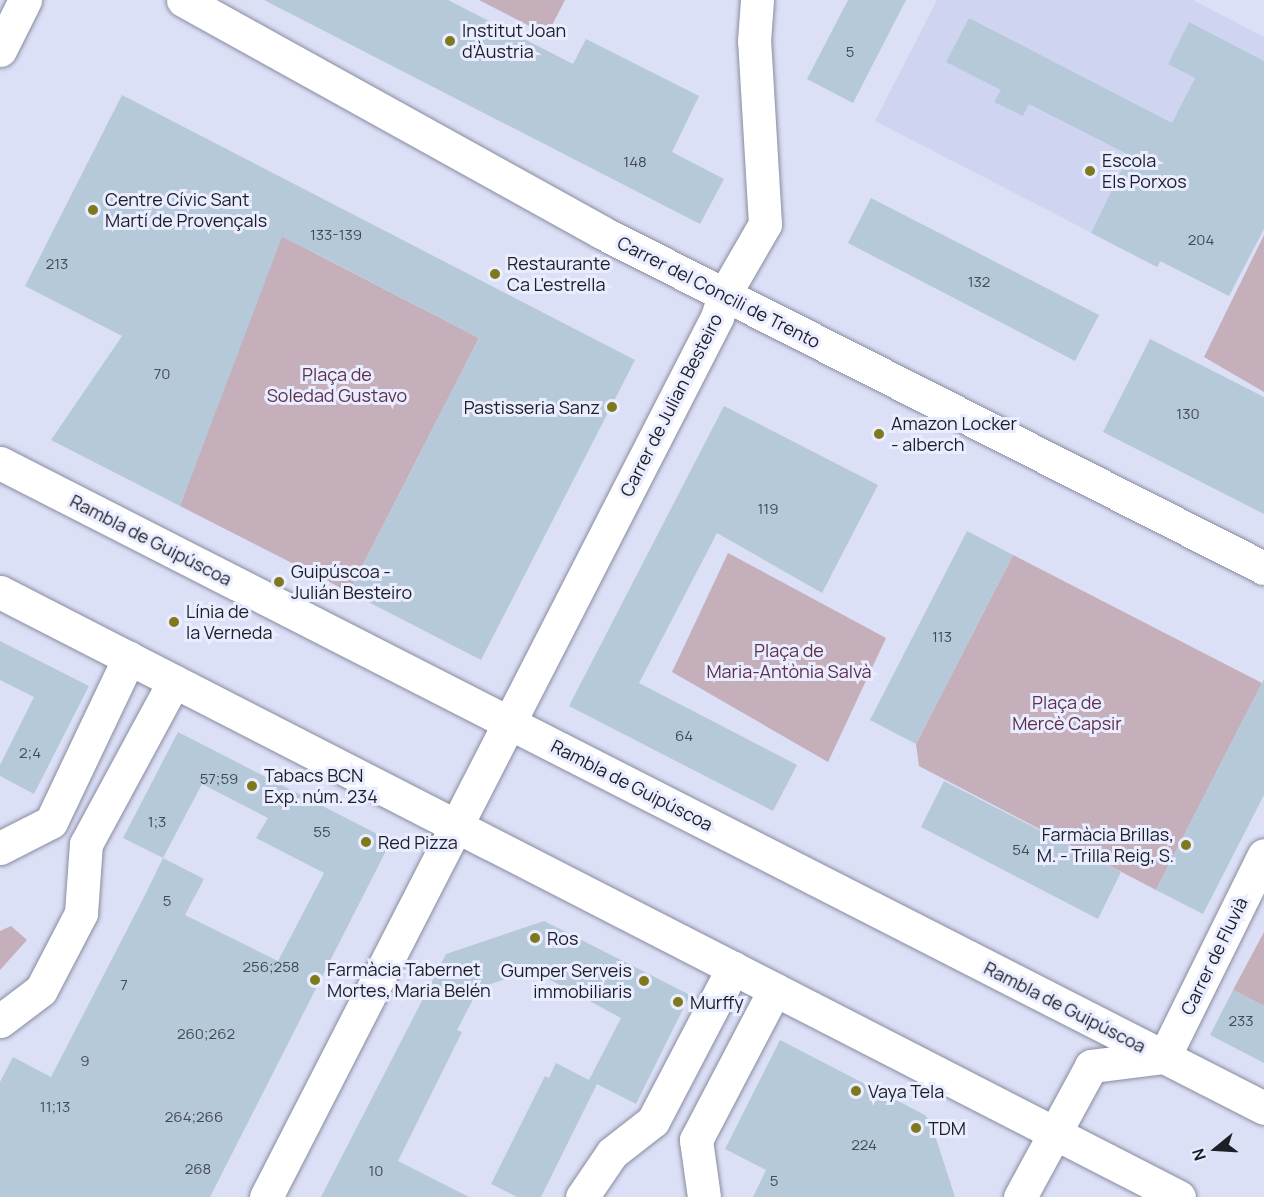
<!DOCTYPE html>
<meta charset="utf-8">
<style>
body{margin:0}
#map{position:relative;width:1264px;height:1197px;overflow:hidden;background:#dce0f6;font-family:Manrope,sans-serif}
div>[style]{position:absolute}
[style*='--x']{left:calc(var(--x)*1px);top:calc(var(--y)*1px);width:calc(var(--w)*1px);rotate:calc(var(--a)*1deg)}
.built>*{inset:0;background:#cfd4f1}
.green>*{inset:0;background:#c5afba}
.building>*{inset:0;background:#b6c9d8}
.roads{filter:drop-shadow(0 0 2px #898ca0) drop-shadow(0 0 2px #898ca0)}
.minor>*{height:33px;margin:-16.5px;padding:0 16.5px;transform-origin:16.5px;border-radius:16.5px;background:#fff}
.dots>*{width:16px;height:16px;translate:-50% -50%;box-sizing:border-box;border:3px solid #eaedff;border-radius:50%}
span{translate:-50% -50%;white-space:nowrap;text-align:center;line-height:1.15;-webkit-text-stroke:6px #eaedff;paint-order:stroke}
.number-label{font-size:15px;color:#434a53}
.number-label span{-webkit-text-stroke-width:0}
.poi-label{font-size:18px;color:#1d1f27}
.left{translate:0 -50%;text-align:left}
.right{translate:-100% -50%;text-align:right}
.street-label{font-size:18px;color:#1d1f27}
.park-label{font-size:18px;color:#5e304a}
.north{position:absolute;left:1186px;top:1119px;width:60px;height:60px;-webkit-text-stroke:4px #eaedff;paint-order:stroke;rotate:252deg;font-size:16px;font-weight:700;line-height:24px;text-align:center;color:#1d1f27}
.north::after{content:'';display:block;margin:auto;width:21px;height:27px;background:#1d1f27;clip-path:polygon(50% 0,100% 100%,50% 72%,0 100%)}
</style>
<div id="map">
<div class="built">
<i style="clip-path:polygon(937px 0,1193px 0,1264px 37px,1264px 59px,1158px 267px,875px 121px)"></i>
</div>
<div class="green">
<i style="clip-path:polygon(479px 0,565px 0,547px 35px)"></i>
<i style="clip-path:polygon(210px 199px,479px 338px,349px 592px,180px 506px,269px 265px)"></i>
<i style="clip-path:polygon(1264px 235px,1264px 392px,1204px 357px)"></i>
<i style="clip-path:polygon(728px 553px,886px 638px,828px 762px,672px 672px)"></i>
<i style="clip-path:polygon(1013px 555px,1262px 683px,1156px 890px,919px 766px,916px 744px)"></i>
<i style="clip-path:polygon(11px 926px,27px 940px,0 970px,0 931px)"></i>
<i style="clip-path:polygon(1264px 932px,1264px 1006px,1233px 990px)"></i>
</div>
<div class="building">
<i style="clip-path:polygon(264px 0,448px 0,573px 64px,586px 39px,699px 96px,672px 152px,724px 179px,700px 224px)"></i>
<i style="clip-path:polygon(848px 0,906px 0,853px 103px,807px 79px)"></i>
<i style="clip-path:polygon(969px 18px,1172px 123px,1195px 78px,1168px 64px,1189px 22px,1264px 61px,1264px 229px,1229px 296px,1160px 261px,1157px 267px,1091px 233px,1129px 155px,1029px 104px,1023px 116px,994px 102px,1001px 90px,946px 62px)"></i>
<i style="clip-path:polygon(122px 95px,635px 360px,481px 660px,349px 592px,479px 338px,317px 254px,282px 237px,180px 506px,51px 440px,122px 336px,25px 286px)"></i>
<i style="clip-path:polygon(871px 198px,1099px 315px,1075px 361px,848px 243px)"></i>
<i style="clip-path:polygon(1150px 339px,1264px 397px,1264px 514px,1103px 432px)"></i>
<i style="clip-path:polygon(724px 406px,878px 485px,822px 593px,717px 533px,639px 683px,797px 765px,773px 811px,569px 706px)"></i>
<i style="clip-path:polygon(967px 531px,1013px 555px,916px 744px,870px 720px)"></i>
<i style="clip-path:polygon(0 641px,89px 686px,34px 794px,0 776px,0 765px,34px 697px,0 680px)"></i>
<i style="clip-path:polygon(1264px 679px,1264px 795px,1203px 914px,1156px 890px)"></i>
<i style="clip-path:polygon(evenodd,178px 732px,391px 841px,210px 1197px,0 1197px,0 1082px,13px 1057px,51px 1077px,145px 895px,163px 858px,123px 838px,178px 732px,202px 784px,268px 818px,256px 838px,324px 873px,278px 961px,185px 915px,204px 879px,163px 858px,202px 784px)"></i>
<i style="clip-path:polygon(944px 781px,1121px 872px,1098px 919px,921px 827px)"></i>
<i style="clip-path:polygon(544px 921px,690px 995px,636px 1104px,597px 1084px,541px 1197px,517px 1197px,491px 1184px,545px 1076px,549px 1078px,556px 1063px,589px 1080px,621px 1018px,532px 970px,479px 988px,457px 1030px,462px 1032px,398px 1161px,469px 1197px,321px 1197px,446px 954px)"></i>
<i style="clip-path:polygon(1233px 990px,1264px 1006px,1264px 1063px,1210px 1035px)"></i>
<i style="clip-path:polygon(780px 1040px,925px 1115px,931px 1123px,955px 1197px,753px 1197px,766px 1170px,725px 1149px)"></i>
</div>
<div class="roads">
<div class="minor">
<i style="--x:183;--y:0;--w:478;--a:29"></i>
<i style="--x:601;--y:232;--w:743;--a:26.88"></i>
<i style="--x:0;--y:50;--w:56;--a:-63.4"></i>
<i style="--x:0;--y:463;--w:1419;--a:27.03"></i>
<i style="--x:0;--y:592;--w:1325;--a:27.16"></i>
<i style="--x:0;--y:848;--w:57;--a:-27"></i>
<i style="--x:51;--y:822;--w:182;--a:-64.6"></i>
<i style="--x:0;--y:1021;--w:51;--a:-37.1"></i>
<i style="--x:41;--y:990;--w:87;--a:-62.5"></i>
<i style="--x:81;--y:913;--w:69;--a:-85.9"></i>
<i style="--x:86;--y:844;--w:185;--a:-61.6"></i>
<i style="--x:266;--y:1197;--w:989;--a:-62.86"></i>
<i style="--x:717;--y:317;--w:23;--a:-72"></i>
<i style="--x:724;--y:295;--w:82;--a:-60"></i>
<i style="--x:765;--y:224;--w:183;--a:-93.4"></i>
<i style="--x:754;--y:41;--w:41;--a:-85.8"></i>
<i style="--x:582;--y:1197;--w:53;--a:-55.7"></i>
<i style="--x:612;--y:1153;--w:52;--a:-38"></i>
<i style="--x:653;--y:1121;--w:173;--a:-62.4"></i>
<i style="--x:704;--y:1197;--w:58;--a:-98"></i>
<i style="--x:696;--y:1140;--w:170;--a:-62.4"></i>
<i style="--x:1020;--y:1197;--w:149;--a:-61.5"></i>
<i style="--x:1091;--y:1066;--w:74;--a:-7"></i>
<i style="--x:1164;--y:1057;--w:225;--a:-63.7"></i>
</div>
</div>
<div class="dots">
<i style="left:450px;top:41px;background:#7f791e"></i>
<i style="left:1090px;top:171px;background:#7f791e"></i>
<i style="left:93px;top:210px;background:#7f791e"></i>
<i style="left:495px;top:274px;background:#7f791e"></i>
<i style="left:612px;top:407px;background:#7f791e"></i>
<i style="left:879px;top:434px;background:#7f791e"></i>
<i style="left:279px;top:582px;background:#7f791e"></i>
<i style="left:174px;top:622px;background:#7f791e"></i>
<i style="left:252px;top:786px;background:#7f791e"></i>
<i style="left:366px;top:842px;background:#7f791e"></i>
<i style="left:1186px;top:845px;background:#7f791e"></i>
<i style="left:535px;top:938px;background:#7f791e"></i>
<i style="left:315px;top:980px;background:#7f791e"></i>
<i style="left:644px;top:981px;background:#7f791e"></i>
<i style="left:678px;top:1002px;background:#7f791e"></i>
<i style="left:856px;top:1091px;background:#7f791e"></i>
<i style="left:916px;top:1128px;background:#7f791e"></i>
</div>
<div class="number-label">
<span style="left:850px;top:52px">5</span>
<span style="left:635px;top:162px">148</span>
<span style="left:336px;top:235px">133-139</span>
<span style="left:1201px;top:240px">204</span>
<span style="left:57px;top:264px">213</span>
<span style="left:979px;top:282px">132</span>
<span style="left:162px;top:374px">70</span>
<span style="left:1188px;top:414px">130</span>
<span style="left:768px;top:509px">119</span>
<span style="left:942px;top:637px">113</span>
<span style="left:684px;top:736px">64</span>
<span style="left:30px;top:753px">2;4</span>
<span style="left:219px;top:779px">57;59</span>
<span style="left:157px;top:822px">1;3</span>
<span style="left:322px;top:832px">55</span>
<span style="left:1021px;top:850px">54</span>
<span style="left:167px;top:901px">5</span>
<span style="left:271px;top:967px">256;258</span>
<span style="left:124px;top:985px">7</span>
<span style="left:1241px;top:1021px">233</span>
<span style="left:206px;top:1034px">260;262</span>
<span style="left:85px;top:1061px">9</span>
<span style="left:55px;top:1107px">11;13</span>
<span style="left:194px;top:1117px">264;266</span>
<span style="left:864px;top:1145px">224</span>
<span style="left:198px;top:1169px">268</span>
<span style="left:376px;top:1171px">10</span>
<span style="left:774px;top:1181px">5</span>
</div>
<div class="poi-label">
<span class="left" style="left:462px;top:41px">Institut Joan<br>d'Àustria</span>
<span class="left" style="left:1102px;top:171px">Escola<br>Els Porxos</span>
<span class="left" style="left:105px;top:210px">Centre Cívic Sant<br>Martí de Provençals</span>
<span class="left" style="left:507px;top:274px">Restaurante<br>Ca L'estrella</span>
<span class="right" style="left:600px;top:407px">Pastisseria Sanz</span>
<span class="left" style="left:891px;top:434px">Amazon Locker<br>- alberch</span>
<span class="left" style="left:291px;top:582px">Guipúscoa -<br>Julián Besteiro</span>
<span class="left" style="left:186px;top:622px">Línia de<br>la Verneda</span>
<span class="left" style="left:264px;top:786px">Tabacs BCN<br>Exp. núm. 234</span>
<span class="right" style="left:1174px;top:845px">Farmàcia Brillas,<br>M. - Trilla Reig, S.</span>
<span class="left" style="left:378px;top:842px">Red Pizza</span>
<span class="left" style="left:547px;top:938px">Ros</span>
<span class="left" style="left:327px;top:980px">Farmàcia Tabernet<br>Mortes, Maria Belén</span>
<span class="right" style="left:632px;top:981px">Gumper Serveis<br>immobiliaris</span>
<span class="left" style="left:690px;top:1002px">Murffy</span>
<span class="left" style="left:868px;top:1091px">Vaya Tela</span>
<span class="left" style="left:928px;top:1128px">TDM</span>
</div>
<div class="street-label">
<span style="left:719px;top:292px;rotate:27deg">Carrer del Concili de Trento</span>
<span style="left:671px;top:405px;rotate:-63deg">Carrer de Julian Besteiro</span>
<span style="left:151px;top:540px;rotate:27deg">Rambla de Guipúscoa</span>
<span style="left:632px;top:785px;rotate:27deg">Rambla de Guipúscoa</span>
<span style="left:1214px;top:956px;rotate:-64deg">Carrer de Fluvià</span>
<span style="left:1065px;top:1007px;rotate:27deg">Rambla de Guipúscoa</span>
</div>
<div class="park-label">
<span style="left:337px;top:385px">Plaça de<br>Soledad Gustavo</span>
<span style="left:789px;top:661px">Plaça de<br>Maria-Antònia Salvà</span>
<span style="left:1067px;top:713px">Plaça de<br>Mercè Capsir</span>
</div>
<div class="north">N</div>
</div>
